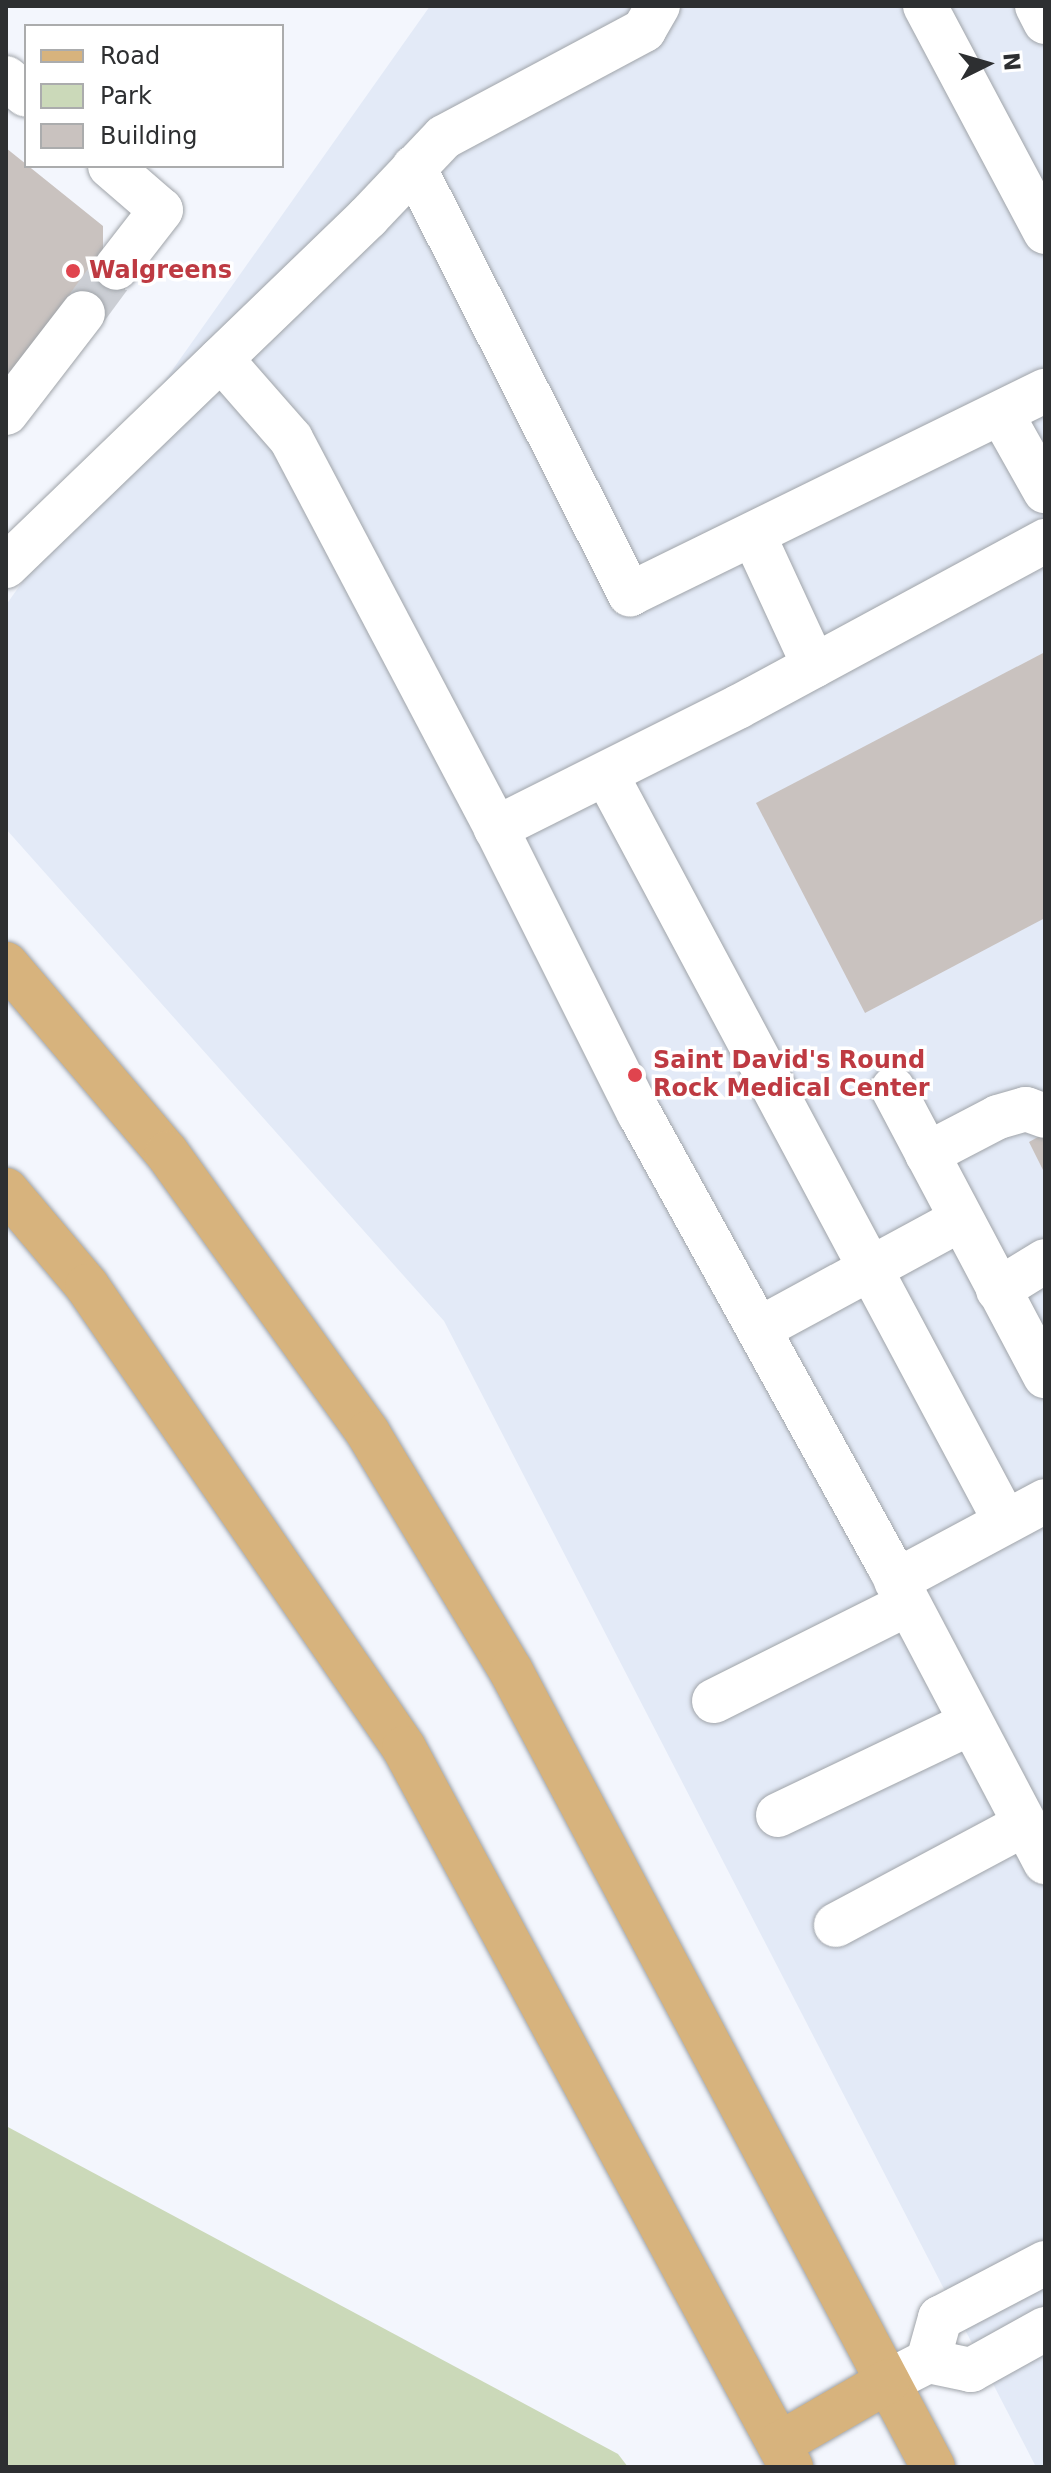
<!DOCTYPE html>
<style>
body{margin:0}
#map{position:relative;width:1051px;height:2473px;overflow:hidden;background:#f3f6fd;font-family:"DejaVu Sans",sans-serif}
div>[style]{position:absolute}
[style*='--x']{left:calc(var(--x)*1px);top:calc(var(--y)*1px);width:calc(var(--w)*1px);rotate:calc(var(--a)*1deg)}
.built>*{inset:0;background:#e3eaf7}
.green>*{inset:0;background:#cbd9b9}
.building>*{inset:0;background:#c9c2bf}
.minor-tunnel>*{height:44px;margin-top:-22px;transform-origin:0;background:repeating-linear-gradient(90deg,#cbced4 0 44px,transparent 0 66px)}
.roads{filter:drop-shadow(0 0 2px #a0a4a9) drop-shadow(0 0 2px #a0a4a9)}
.minor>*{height:44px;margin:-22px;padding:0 22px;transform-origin:22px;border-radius:22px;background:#fff}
.major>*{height:44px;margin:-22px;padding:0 22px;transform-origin:22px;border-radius:22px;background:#d7b37d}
.dots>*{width:22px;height:22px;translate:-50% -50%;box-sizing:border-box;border:4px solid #fff;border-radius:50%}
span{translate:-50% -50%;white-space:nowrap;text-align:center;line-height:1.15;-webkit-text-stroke:7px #fff;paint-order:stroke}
.health-label{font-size:24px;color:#be3a42;font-weight:700}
.left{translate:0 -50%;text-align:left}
.frame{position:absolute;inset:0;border:8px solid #2d2f31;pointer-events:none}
.legend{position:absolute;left:24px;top:24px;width:260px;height:144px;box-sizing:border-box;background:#fff;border:2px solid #abacad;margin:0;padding:10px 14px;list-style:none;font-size:24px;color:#2d2f31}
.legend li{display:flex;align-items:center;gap:16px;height:40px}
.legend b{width:40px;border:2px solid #abacad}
.north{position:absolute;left:947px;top:24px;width:80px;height:80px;-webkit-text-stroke:6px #fff;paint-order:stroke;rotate:85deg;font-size:22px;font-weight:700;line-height:32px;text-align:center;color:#2d2f31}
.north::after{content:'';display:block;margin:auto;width:28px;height:36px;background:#2d2f31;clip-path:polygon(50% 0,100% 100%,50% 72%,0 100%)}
</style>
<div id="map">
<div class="built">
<i style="clip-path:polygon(430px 6px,1045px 6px,1045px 2467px,1036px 2467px,444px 1321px,6px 829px,6px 605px)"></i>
</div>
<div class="green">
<i style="clip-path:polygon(6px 2126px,618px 2454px,628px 2467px,6px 2467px)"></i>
</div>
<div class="building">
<i style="clip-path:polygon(6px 148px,103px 226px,103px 258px,131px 281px,96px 325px,6px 381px)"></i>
<i style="clip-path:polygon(1045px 652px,1045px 918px,865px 1013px,756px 803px)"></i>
<i style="clip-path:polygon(1045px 1133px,1045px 1174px,1029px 1142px)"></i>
</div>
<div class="minor-tunnel">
<i style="--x:83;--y:313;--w:56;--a:-53.7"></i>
</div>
<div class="roads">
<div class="minor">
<i style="--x:925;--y:6;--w:256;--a:62"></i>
<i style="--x:1037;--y:6;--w:18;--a:63"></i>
<i style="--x:6;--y:78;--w:26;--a:40"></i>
<i style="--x:110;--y:166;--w:67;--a:40.8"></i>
<i style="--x:161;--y:210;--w:73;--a:127.8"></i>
<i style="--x:414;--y:167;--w:479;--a:63.2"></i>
<i style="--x:630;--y:594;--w:462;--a:-26.1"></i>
<i style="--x:221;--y:359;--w:106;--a:48.8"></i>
<i style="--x:291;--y:439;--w:440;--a:62.2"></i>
<i style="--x:6;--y:413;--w:126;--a:-52.4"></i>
<i style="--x:1001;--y:413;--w:90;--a:60.6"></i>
<i style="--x:754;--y:536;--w:143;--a:65.2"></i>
<i style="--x:1045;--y:541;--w:349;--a:151.6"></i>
<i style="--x:738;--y:707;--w:271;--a:153.4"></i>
<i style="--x:496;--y:828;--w:319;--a:63.4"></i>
<i style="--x:639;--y:1113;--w:517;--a:61.11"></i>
<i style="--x:889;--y:1566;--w:335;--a:62.2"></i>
<i style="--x:6;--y:566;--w:503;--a:-43.95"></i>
<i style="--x:368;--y:217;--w:110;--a:-46.5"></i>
<i style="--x:444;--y:137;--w:227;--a:-28.1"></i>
<i style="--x:644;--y:30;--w:28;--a:-60"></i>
<i style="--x:606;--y:774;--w:847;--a:61.89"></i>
<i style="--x:893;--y:1089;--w:325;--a:62.1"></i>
<i style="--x:927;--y:1154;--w:80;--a:-27.5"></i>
<i style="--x:998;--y:1117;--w:29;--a:-16"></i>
<i style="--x:1026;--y:1109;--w:20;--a:20"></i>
<i style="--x:998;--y:1290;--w:55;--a:-31.7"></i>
<i style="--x:759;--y:1329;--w:229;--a:-28.5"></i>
<i style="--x:896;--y:1581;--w:169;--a:-28.2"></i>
<i style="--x:714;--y:1701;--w:217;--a:-26.6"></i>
<i style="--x:778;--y:1815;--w:214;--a:-25.5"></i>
<i style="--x:836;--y:1925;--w:214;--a:-28.1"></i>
<i style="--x:928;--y:2361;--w:45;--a:-74.4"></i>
<i style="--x:940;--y:2318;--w:119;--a:-27.6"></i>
<i style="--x:887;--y:2382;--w:46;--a:-27.1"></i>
<i style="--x:928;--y:2361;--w:44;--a:11.8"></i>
<i style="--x:971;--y:2370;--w:85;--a:-29"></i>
</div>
<div class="major">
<i style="--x:6;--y:964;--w:248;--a:49.6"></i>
<i style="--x:167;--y:1153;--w:345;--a:54.3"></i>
<i style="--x:368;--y:1433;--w:278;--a:59"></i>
<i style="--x:511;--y:1671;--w:901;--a:62.07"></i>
<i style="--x:6;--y:1190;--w:126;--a:49.8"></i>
<i style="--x:87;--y:1286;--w:560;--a:55.54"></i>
<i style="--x:404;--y:1748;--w:817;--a:61.71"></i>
<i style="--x:779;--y:2444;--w:125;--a:-29.9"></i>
</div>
</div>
<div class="dots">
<i style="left:73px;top:271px;background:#e0444e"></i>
<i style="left:635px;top:1075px;background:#e0444e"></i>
</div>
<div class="health-label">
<span class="left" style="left:89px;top:271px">Walgreens</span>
<span class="left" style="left:653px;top:1075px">Saint David's Round<br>Rock Medical Center</span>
</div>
<div class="frame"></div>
<ul class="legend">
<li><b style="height:10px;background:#d7b37d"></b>Road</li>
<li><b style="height:22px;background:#cbd9b9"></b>Park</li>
<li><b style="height:22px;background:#c9c2bf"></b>Building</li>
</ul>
<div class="north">N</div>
</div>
